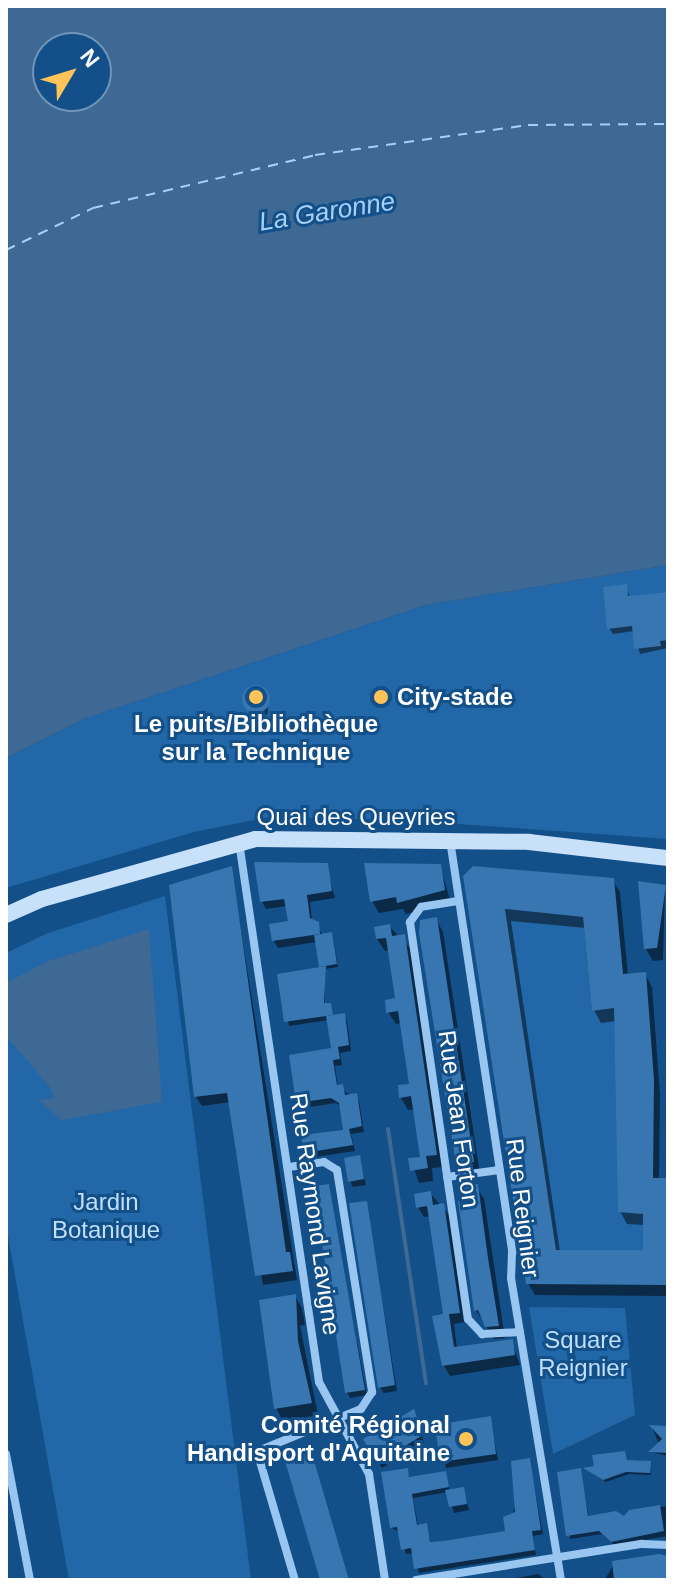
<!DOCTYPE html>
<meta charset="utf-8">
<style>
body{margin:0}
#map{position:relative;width:674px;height:1586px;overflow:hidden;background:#134f88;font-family:Helvetica,sans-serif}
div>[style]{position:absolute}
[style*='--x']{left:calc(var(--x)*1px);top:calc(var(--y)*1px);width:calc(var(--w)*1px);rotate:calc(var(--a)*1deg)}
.green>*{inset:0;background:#2267a7}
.water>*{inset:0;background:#3d6994}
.shadow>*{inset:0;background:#0007}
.stream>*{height:4px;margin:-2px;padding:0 2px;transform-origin:2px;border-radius:2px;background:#3d6994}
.ferry>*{height:2px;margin-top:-1px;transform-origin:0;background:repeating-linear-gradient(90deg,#a5d0f7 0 10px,transparent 0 18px)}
.building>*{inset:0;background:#3776b1}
.round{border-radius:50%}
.minor>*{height:8px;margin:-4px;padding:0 4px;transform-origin:4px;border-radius:4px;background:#99c6f0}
.secondary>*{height:16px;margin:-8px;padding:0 8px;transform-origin:8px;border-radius:8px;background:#c7e1fb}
.dots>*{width:22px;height:22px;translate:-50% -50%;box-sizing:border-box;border:4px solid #134f88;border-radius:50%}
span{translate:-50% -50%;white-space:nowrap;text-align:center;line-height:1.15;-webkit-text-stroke:6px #134f88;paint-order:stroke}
.poi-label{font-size:24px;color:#fff;font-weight:700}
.left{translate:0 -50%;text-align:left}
.right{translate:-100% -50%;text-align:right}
.street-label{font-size:24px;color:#fff}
.park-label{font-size:24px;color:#bfdffb}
.water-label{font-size:26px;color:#a5d0f7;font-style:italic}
.frame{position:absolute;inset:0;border:8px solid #fff;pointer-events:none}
.north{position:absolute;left:32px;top:32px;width:80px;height:80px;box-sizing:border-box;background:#134f88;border:2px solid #7195b8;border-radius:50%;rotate:52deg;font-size:22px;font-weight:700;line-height:32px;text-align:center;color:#fff}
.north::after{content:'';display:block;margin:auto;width:28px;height:36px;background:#ffc358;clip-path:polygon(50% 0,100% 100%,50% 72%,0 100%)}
</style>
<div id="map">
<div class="green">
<i style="clip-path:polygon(668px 565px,668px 839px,403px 820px,270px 817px,194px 832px,6px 888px,6px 758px,86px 718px,426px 605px)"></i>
<i style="clip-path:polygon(165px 896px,251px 1580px,69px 1580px,6px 1225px,6px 953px,48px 933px)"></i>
<i style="clip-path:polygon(505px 909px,583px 917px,592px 1010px,614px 1008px,619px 1155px,643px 1214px,643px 1250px,556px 1250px)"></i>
<i style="clip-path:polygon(529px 1307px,625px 1308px,635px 1415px,553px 1454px)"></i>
</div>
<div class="water">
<i style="clip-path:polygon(evenodd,6px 6px,668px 6px,668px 565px,426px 605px,86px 718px,6px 758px,6px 6px,48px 48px,96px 48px,96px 96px,48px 96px,48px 48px)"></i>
<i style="clip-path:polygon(149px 929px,162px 1102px,61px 1120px,39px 1100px,54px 1098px,51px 1088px,6px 1036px,6px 983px,46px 962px)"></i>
</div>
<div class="shadow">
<i style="clip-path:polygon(626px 586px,630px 598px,668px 594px,668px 648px,640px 654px,634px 631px,613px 634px,609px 628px)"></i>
<i style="clip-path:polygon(251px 688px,267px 693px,268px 714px,261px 717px,247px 707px)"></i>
<i style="clip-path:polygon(326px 865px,335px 898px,310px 902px,312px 921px,323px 935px,333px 937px,338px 967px,325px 969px,325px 1005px,330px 1005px,334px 1017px,344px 1015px,347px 1021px,351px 1051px,340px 1053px,342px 1065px,335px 1066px,338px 1087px,359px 1101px,364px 1132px,351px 1134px,355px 1151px,309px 1158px,306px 1152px,346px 1131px,342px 1107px,336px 1103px,302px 1108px,298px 1102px,333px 1050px,329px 1020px,289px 1026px,279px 975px,321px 969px,317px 942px,278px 948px,274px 941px,291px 923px,287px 906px,266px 909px,262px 902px)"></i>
<i style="clip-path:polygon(440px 866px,451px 903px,406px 914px,403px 909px,379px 913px,372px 901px)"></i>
<i style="clip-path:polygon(231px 868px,297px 1280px,263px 1285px,231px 1102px,202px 1106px,196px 1097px)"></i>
<i style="clip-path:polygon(evenodd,465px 877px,612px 880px,620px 892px,628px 976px,645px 974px,652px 987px,660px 1094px,659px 1180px,668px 1180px,668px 1296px,535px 1295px,528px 1283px,465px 877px,511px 921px,586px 928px,594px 1010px,601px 1023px,616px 1021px,620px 1211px,627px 1224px,645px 1225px,645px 1252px,560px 1252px,511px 921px)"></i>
<i style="clip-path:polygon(665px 887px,663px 960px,653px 961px,646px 949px)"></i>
<i style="clip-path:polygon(436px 919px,443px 932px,480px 1174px,465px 1176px,458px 1163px)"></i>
<i style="clip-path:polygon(389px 926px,411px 949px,443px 1167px,432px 1168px,433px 1181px,419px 1183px,411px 1160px,422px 1158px,415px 1109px,408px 1110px,401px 1098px,411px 1085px,401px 1023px,396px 1024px,388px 1012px,398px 1000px,390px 950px,385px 951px,377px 939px)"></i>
<i style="clip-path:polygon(359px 1157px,366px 1185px,353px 1187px,350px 1181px)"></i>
<i style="clip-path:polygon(327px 1186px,367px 1395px,350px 1398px,347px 1392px)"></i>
<i style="clip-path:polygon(476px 1186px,484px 1199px,505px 1338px,494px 1339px,476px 1310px)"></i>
<i style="clip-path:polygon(430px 1193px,449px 1215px,464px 1322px,454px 1324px,457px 1349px,512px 1342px,520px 1365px,450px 1376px,444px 1366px,435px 1318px,446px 1316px,431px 1216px,424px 1217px,418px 1207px)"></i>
<i style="clip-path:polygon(366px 1203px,397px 1391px,384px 1393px,380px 1387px)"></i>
<i style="clip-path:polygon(295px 1296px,302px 1308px,305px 1325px,300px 1326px,318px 1415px,283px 1421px,276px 1408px)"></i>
<i style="clip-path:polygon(416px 1418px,424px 1442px,382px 1468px,366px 1439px)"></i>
<i style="clip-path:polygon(490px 1418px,498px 1460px,446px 1468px,437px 1427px)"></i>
<i style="clip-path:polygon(652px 1427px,668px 1428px,668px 1456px,650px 1452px,659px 1444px)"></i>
<i style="clip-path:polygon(529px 1460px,543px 1534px,533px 1536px,536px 1555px,419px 1573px,414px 1553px,406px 1554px,400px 1532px,392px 1528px,384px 1474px,407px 1470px,410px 1478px,445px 1474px,450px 1491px,463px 1489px,469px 1510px,454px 1513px,448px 1492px,413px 1498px,418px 1526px,426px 1525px,431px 1544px,507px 1533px)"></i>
<i style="clip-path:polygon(627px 1462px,649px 1463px,651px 1475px,629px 1474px,606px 1482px,586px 1469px)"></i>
<i style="clip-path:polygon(580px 1470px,589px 1518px,624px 1519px,630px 1511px,668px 1506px,668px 1536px,614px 1545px,602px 1534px,570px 1539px)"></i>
<i style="clip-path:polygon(668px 1556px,668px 1580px,596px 1580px,605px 1579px,615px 1563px)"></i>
<i style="clip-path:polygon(538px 1574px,546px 1580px,506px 1580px)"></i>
</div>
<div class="stream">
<i style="--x:388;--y:1129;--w:257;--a:81.5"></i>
</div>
<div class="ferry">
<i style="--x:6;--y:250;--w:97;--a:-25.8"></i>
<i style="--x:93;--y:208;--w:228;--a:-13.4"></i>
<i style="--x:315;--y:155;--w:215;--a:-8"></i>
<i style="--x:528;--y:125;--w:140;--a:-0.4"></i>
</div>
<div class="building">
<i style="clip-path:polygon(627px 584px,628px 596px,668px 592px,668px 640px,660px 641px,661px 646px,634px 649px,632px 626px,607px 629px,603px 587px)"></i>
<i class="round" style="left:242px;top:685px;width:28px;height:28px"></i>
<i style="clip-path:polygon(254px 862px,328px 863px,332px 891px,307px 895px,310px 918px,319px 922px,320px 934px,272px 941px,269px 924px,288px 921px,284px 899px,260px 902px)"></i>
<i style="clip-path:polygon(364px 863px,441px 864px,445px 890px,397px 903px,396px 897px,370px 902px)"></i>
<i style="clip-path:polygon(232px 866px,286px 1252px,290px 1252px,293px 1271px,255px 1276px,227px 1093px,194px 1097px,169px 885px)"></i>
<i style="clip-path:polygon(evenodd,473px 866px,614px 878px,623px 974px,646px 972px,654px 1080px,653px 1178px,668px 1178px,668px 1285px,526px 1284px,463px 876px,473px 866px,505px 909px,583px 917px,592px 1011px,614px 1008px,618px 1212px,643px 1214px,643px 1250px,556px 1250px,505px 909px)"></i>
<i style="clip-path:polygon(638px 881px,666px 885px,657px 948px,644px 949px)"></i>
<i style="clip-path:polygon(437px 917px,474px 1162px,456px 1164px,419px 933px,420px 920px)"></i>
<i style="clip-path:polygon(390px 924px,392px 936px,405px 934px,437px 1155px,426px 1156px,428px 1168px,410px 1171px,408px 1158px,420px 1157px,411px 1096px,399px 1098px,398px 1085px,409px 1084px,398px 1011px,386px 1013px,385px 1000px,395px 998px,386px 938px,376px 939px,374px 927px)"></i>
<i style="clip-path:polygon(332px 932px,337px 964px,319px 967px,314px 935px)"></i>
<i style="clip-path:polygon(326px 966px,324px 1003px,331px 1003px,333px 1015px,284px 1022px,277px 974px)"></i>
<i style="clip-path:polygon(345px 1013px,349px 1045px,338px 1047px,340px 1059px,333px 1060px,337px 1085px,343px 1084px,345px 1095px,357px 1093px,362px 1126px,349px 1129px,353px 1145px,304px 1153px,301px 1135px,343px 1130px,339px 1103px,331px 1098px,296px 1103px,289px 1055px,331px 1048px,326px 1016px)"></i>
<i style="clip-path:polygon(360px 1155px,364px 1179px,348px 1182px,344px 1158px)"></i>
<i style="clip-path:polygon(329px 1184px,365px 1390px,345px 1393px,313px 1186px)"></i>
<i style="clip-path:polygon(478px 1184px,488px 1258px,499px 1326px,485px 1327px,478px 1310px,474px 1311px,458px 1201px,462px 1201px,460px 1187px)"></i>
<i style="clip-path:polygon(431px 1191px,433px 1205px,444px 1203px,460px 1313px,449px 1314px,454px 1347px,513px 1339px,515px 1355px,442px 1366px,432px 1316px,443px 1314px,427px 1206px,416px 1208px,414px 1194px)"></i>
<i style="clip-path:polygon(367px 1201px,395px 1385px,378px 1388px,349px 1203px)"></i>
<i style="clip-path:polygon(296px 1294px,298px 1341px,312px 1403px,274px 1409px,259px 1300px)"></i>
<i style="clip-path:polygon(414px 1409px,423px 1435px,377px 1463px,363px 1439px)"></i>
<i style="clip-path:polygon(491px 1416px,496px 1454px,440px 1462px,435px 1425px)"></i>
<i style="clip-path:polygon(649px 1425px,668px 1426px,668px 1453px,648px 1452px,662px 1439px)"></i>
<i style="clip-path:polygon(310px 1447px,349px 1580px,320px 1580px,285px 1461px,283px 1455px)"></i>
<i style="clip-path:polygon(625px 1451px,627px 1460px,651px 1461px,650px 1473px,626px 1472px,603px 1480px,583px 1468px,594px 1466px,592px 1455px)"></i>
<i style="clip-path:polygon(530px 1458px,541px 1530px,532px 1531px,535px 1550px,414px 1569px,411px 1548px,401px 1550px,397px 1527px,390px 1528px,381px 1472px,408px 1468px,409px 1477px,446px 1471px,449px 1487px,412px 1494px,417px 1525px,427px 1523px,430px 1542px,444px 1541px,505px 1531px,503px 1517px,515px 1512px,511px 1461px)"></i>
<i style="clip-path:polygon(581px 1468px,588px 1516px,616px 1511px,624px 1516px,629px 1510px,660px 1505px,664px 1531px,611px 1542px,599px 1531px,566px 1536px,557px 1472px)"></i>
<i style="clip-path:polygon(464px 1487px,467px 1504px,449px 1507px,445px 1490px)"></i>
<i style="clip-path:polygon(659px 1554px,668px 1556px,668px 1580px,614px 1580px,612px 1561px)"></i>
</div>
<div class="minor">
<i style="--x:450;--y:840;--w:417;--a:81.4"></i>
<i style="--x:512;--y:1252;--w:26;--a:92"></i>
<i style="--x:511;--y:1278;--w:306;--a:80.6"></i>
<i style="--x:239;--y:842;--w:546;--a:81.57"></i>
<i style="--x:319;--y:1382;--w:105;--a:61.5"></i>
<i style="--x:369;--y:1474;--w:107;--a:81.4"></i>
<i style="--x:458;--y:901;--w:37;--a:171"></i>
<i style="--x:421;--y:907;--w:19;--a:126"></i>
<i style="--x:410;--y:922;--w:401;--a:81.7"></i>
<i style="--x:468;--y:1319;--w:21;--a:47"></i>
<i style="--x:482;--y:1334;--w:38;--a:-3"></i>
<i style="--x:289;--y:1167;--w:35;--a:-8"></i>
<i style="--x:324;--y:1162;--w:15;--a:32"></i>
<i style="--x:337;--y:1170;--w:225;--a:81"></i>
<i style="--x:372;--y:1392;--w:20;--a:123"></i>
<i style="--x:361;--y:1409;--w:106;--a:157.8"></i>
<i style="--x:263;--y:1449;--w:10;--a:114"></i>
<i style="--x:259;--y:1458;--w:127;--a:73.6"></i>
<i style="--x:447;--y:1177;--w:53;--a:-7.5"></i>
<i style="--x:6;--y:1454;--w:128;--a:79.2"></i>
<i style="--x:416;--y:1580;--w:229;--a:-9.1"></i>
<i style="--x:642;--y:1544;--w:26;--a:2"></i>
</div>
<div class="secondary">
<i style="--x:6;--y:915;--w:39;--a:-24"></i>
<i style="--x:42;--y:899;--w:221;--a:-15.7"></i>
<i style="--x:255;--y:839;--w:274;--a:0.6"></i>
<i style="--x:529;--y:842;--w:140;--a:6.6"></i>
</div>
<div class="dots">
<i style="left:256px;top:697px;background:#ffc358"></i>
<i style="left:381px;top:697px;background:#ffc358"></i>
<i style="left:466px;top:1439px;background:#ffc358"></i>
</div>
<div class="poi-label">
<span class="left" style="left:397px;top:697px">City-stade</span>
<span style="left:256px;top:738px">Le puits/Bibliothèque<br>sur la Technique</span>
<span class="right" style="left:450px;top:1439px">Comité Régional<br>Handisport d'Aquitaine</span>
</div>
<div class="street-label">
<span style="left:356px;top:817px">Quai des Queyries</span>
<span style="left:459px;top:1119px;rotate:82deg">Rue Jean Forton</span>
<span style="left:523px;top:1208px;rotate:83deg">Rue Reignier</span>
<span style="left:315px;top:1214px;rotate:82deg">Rue Raymond Lavigne</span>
</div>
<div class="park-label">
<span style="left:106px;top:1216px">Jardin<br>Botanique</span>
<span style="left:583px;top:1354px">Square<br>Reignier</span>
</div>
<div class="water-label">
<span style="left:327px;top:212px;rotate:-9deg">La Garonne</span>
</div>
<div class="frame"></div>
<div class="north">N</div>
</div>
